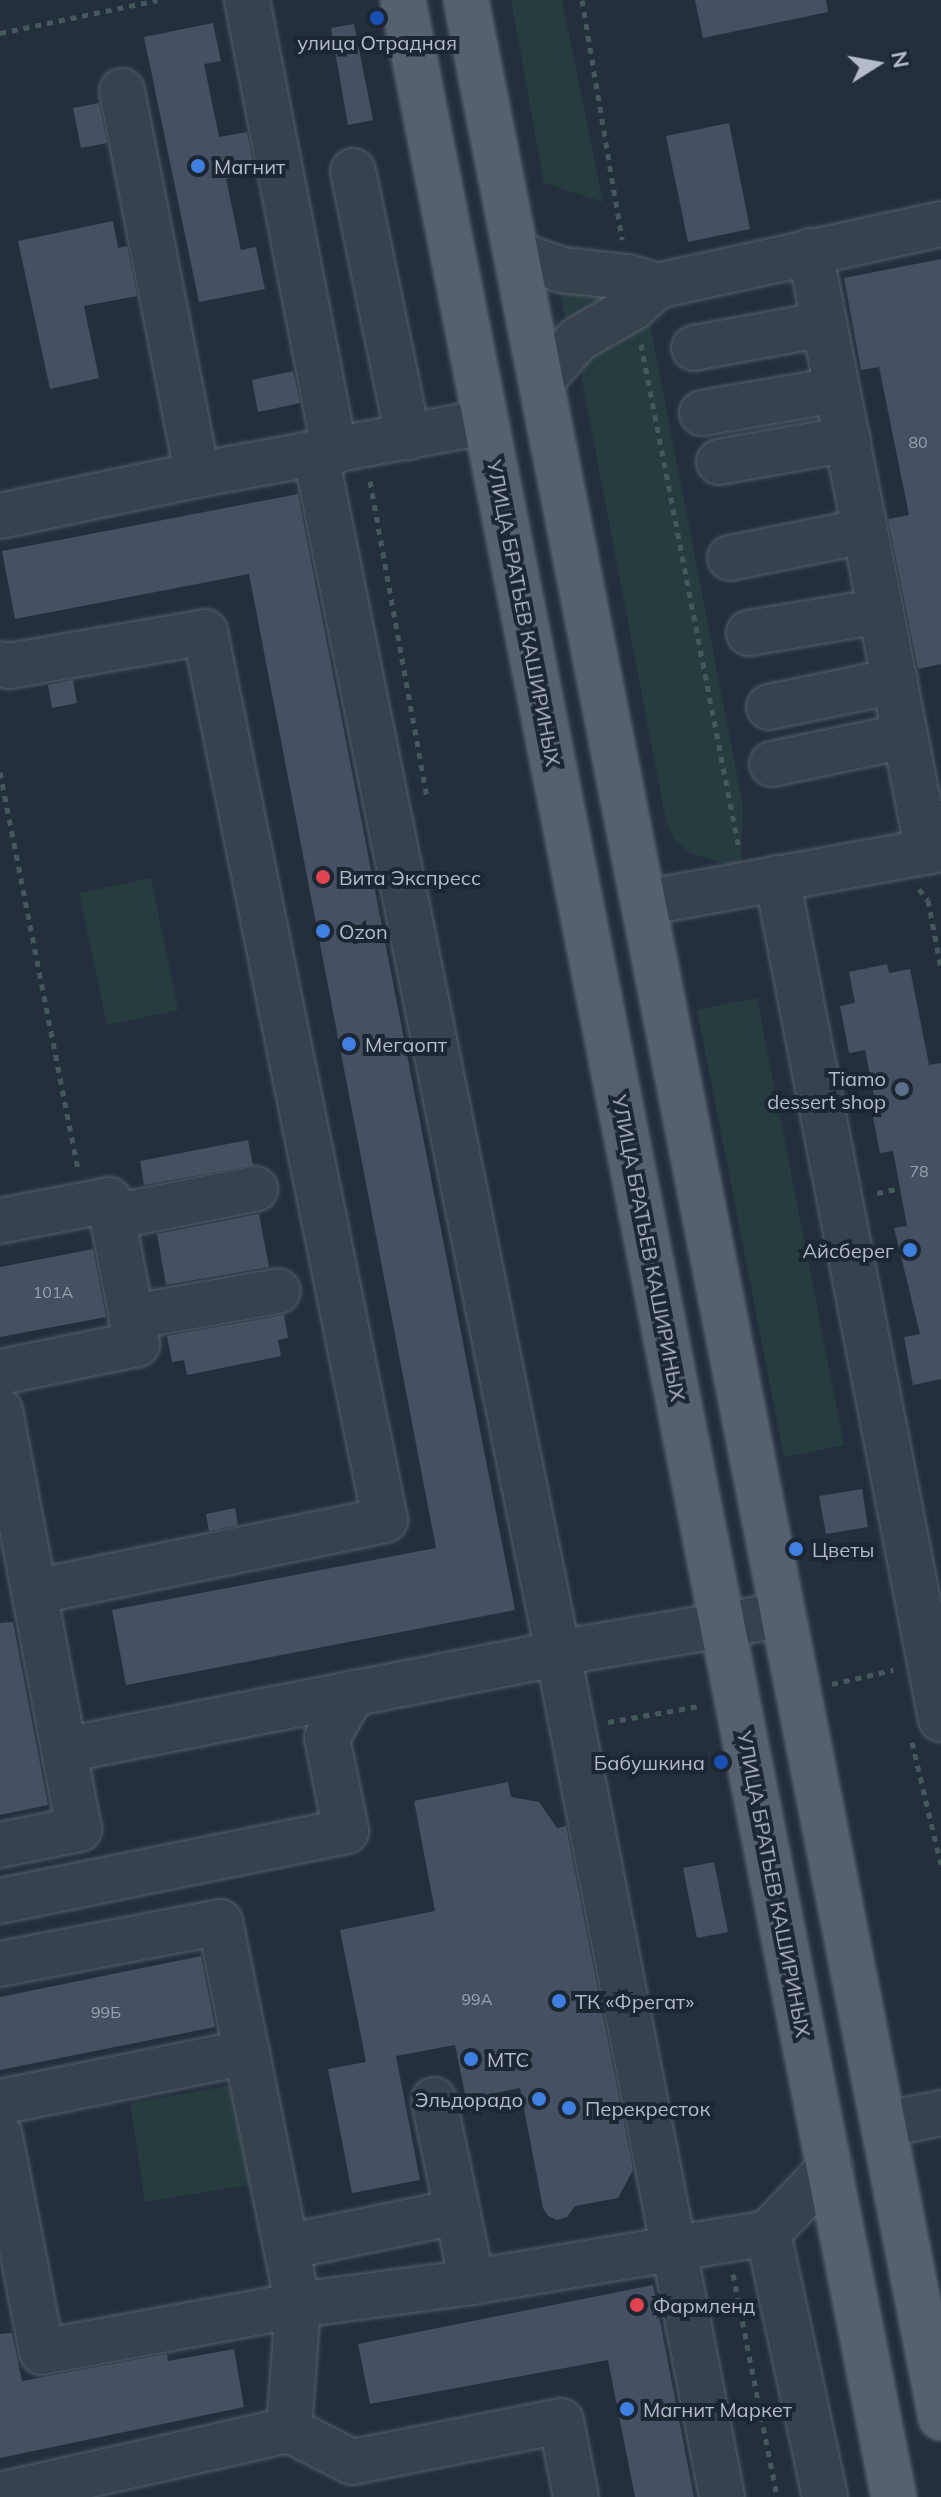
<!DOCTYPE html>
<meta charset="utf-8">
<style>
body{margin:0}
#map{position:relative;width:941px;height:2497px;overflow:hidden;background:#242f3e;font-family:Mulish,sans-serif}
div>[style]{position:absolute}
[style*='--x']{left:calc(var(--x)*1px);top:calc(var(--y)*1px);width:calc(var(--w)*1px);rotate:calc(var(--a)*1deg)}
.green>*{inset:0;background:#263c3f}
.building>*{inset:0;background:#455162}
.path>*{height:5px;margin-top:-2.5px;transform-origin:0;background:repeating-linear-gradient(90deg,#44595c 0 6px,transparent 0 12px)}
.roads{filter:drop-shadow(0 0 2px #565f6c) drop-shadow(0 0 2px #565f6c)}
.minor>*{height:44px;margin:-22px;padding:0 22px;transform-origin:22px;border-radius:22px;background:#38414e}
.major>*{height:44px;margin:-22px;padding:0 22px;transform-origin:22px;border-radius:22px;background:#56606e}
.dots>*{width:22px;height:22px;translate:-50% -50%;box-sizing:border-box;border:4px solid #1d2633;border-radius:50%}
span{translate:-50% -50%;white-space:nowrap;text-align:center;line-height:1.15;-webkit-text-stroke:8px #1d2633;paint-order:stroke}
.number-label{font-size:16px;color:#98a1af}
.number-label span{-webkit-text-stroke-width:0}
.poi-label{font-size:20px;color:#b4bcc9}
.left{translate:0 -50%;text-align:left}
.right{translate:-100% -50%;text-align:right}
.street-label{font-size:20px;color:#b4bcc9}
.north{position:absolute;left:837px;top:24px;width:80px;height:80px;-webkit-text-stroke:6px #1d2633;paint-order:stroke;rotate:79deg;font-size:22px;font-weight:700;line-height:32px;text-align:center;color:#b4bcc9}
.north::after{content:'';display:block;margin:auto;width:28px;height:36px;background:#b4bcc9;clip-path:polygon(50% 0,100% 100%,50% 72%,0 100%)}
</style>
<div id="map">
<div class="green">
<i style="clip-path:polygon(511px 0,562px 0,603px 202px,544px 183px)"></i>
<i style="clip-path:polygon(598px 285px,615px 294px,600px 310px,565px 318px,560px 293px)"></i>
<i style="clip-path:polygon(643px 318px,650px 324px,743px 806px,741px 863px,725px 864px,688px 852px,674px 840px,666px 821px,582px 380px,583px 362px)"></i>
<i style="clip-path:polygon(151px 878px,178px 1010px,107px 1025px,79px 893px)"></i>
<i style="clip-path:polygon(757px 998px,844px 1445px,784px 1457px,697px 1010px)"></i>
<i style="clip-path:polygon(232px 2085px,250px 2185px,145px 2202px,130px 2103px)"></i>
</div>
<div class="building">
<i style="clip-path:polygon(695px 0,826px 0,828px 12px,703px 38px)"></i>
<i style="clip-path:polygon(213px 23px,221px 61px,204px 64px,219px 137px,247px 132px,255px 173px,226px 179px,241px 250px,256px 247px,265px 289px,199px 302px,144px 37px)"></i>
<i style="clip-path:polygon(354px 24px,373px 120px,348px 125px,331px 28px)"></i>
<i style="clip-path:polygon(99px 103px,107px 143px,81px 148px,73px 108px)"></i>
<i style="clip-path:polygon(729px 123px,750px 229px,688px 242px,666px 136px)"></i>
<i style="clip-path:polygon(113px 221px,118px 248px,127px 246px,137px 296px,84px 306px,99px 378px,50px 389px,18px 241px)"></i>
<i style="clip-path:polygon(941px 259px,941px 664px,918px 669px,888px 519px,909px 515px,879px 367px,861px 370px,844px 278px)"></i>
<i style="clip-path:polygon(293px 371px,300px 403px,258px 412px,252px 380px)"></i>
<i style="clip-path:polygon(298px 494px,515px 1610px,126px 1685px,112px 1610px,436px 1548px,249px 574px,15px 619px,2px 551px)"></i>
<i style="clip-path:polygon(73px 680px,77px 703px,52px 708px,48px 685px)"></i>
<i style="clip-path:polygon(887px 964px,889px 973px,910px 969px,929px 1065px,941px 1063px,941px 1379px,913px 1385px,904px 1337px,920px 1334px,894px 1228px,907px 1226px,893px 1151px,880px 1153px,871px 1107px,876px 1105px,865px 1050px,849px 1053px,840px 1006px,855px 1003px,849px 972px)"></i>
<i style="clip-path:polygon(248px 1140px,253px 1165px,144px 1185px,140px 1161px)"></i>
<i style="clip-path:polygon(259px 1214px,269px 1267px,166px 1285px,157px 1234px)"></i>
<i style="clip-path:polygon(93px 1249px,106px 1317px,0 1337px,0 1267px)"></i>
<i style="clip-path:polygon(284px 1315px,288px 1338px,278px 1340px,281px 1356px,187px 1375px,184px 1360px,172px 1362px,167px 1336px)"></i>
<i style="clip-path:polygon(862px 1489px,868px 1527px,826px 1534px,819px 1496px)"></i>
<i style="clip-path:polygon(235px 1508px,238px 1525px,209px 1531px,206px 1514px)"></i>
<i style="clip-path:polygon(13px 1622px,48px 1805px,0 1815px,0 1623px)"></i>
<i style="clip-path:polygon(508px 1782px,511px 1797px,539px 1802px,557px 1828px,566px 1826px,633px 2170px,618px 2198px,575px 2206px,567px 2217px,557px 2220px,548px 2216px,543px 2208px,520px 2088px,466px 2099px,455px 2045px,396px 2056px,420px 2180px,352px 2193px,328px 2069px,366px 2062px,340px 1930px,435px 1911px,414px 1801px)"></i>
<i style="clip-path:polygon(714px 1862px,728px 1932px,697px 1938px,683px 1868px)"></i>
<i style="clip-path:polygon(201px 1956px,215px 2027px,0 2070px,0 1997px)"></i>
<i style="clip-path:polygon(653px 2285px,694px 2497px,635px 2497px,608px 2360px,370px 2404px,358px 2344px)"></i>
<i style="clip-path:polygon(12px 2333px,22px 2381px,167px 2354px,168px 2361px,234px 2349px,244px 2407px,0 2458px,0 2334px)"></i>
</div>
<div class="path">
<i style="--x:582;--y:0;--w:243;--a:80.5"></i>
<i style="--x:0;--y:33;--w:161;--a:-11.8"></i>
<i style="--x:641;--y:344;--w:514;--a:79.02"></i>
<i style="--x:370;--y:481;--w:322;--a:79.8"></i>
<i style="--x:0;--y:772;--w:407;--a:78.9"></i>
<i style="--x:919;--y:889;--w:14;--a:51"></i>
<i style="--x:928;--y:900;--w:69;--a:79.2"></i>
<i style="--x:877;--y:1193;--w:24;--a:-12"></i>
<i style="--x:832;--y:1684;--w:63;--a:-12.9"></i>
<i style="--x:608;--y:1722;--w:93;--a:-9.9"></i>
<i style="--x:912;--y:1742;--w:126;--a:76.7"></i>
<i style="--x:733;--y:2274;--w:227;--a:78.8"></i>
</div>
<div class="roads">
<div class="minor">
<i style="--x:247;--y:0;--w:460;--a:79"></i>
<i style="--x:122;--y:91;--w:391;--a:78.9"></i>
<i style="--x:353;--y:171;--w:272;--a:78.3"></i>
<i style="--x:810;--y:251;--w:612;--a:78.89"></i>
<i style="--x:517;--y:254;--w:48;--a:19.6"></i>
<i style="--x:562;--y:270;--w:66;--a:6.1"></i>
<i style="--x:628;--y:277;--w:30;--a:17"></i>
<i style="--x:657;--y:286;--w:291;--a:-12.3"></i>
<i style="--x:694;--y:348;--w:133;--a:-10.4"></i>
<i style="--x:541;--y:381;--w:56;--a:-48.6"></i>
<i style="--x:578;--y:339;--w:64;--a:-29.7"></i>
<i style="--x:634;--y:307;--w:31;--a:-42"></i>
<i style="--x:702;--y:413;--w:137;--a:-9.7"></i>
<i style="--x:316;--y:456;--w:1221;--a:78.57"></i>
<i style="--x:558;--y:1653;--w:860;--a:79"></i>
<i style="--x:719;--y:462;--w:131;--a:-10.1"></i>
<i style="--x:0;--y:516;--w:201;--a:-11.8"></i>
<i style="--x:197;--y:475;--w:294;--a:-10.4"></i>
<i style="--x:730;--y:558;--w:138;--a:-11.3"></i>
<i style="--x:749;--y:633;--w:134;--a:-9.5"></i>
<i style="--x:0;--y:664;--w:9;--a:13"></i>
<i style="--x:9;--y:666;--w:199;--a:-9.8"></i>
<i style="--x:205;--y:632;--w:906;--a:78.54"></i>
<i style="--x:385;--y:1520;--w:358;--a:168.4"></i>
<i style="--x:769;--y:707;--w:129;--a:-11.7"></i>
<i style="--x:772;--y:764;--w:136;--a:-11.9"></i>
<i style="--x:777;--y:878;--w:857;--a:78.97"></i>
<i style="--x:644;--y:903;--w:302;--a:-10.3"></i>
<i style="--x:112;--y:1217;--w:146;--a:-11.1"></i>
<i style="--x:0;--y:1221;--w:111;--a:-10.9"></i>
<i style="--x:109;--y:1200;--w:147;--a:79"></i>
<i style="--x:137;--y:1344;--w:140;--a:168.4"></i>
<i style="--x:131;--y:1317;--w:149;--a:-10"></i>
<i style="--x:0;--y:1411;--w:345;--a:79.3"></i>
<i style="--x:0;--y:1845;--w:81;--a:-11.4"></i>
<i style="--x:79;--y:1829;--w:80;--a:-100.8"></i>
<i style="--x:64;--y:1750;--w:527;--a:-11.05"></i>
<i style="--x:581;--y:1649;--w:205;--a:-9.6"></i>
<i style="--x:0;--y:1901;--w:353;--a:-11.4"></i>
<i style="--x:346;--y:1831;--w:95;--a:-101.5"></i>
<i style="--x:327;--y:1738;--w:52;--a:-60"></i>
<i style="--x:0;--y:1964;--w:224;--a:-10.8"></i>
<i style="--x:220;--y:1922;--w:391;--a:78.5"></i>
<i style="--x:298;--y:2305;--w:125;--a:94.1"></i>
<i style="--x:289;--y:2430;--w:71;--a:26.9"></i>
<i style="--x:352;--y:2462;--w:213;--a:-11.1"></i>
<i style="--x:561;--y:2421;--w:77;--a:78.8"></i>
<i style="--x:434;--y:2100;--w:186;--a:78.2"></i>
<i style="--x:0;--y:2102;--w:252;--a:-11.4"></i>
<i style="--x:884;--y:2125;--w:58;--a:-11.9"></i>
<i style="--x:0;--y:2136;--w:220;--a:79"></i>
<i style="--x:42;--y:2352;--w:260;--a:-10.4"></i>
<i style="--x:298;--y:2305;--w:176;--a:-7.5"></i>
<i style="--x:472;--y:2282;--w:300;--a:-9.4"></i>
<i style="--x:768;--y:2233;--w:90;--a:-46.4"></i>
<i style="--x:768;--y:2233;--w:270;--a:77.8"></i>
<i style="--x:286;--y:2247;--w:175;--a:-11.6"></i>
<i style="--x:0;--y:2495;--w:296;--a:-12.7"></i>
</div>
<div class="major">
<i style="--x:403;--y:0;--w:2545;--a:78.88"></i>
<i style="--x:466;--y:0;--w:2464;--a:78.89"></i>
</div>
</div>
<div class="dots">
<i style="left:377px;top:18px;background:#1a4fb4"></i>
<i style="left:198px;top:166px;background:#3f7fe0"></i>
<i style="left:323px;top:877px;background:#e0444e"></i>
<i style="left:323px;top:931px;background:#3f7fe0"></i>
<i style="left:349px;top:1044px;background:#3f7fe0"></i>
<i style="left:902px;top:1089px;background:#5c6f8a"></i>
<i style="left:910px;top:1250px;background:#3f7fe0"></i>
<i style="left:796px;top:1549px;background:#3f7fe0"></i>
<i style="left:721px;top:1762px;background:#1a4fb4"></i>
<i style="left:559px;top:2001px;background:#3f7fe0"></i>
<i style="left:471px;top:2059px;background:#3f7fe0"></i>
<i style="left:539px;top:2099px;background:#3f7fe0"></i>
<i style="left:569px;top:2108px;background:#3f7fe0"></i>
<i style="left:637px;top:2305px;background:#e0444e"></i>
<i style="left:627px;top:2409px;background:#3f7fe0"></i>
</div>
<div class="number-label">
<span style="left:918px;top:442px">80</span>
<span style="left:919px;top:1171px">78</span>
<span style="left:53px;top:1292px">101А</span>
<span style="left:477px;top:1999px">99А</span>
<span style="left:106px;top:2012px">99Б</span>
</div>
<div class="poi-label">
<span style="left:377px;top:42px">улица Отрадная</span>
<span class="left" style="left:214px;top:166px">Магнит</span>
<span class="left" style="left:339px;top:877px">Вита Экспресс</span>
<span class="left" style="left:339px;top:931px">Ozon</span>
<span class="left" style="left:365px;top:1044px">Мегаопт</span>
<span class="right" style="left:886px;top:1090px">Tiamo<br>dessert shop</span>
<span class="right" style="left:894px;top:1250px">Айсберег</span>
<span class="left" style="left:812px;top:1549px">Цветы</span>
<span class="right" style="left:705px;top:1762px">Бабушкина</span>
<span class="left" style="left:575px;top:2001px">ТК «Фрегат»</span>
<span class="left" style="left:487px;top:2059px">МТС</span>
<span class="right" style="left:523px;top:2099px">Эльдорадо</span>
<span class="left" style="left:585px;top:2108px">Перекресток</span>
<span class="left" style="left:653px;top:2305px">Фармленд</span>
<span class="left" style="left:643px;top:2409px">Магнит Маркет</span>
</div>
<div class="street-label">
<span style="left:524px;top:613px;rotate:79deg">УЛИЦА БРАТЬЕВ КАШИРИНЫХ</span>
<span style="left:649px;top:1248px;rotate:79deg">УЛИЦА БРАТЬЕВ КАШИРИНЫХ</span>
<span style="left:774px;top:1884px;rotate:79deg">УЛИЦА БРАТЬЕВ КАШИРИНЫХ</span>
</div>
<div class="north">N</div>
</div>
